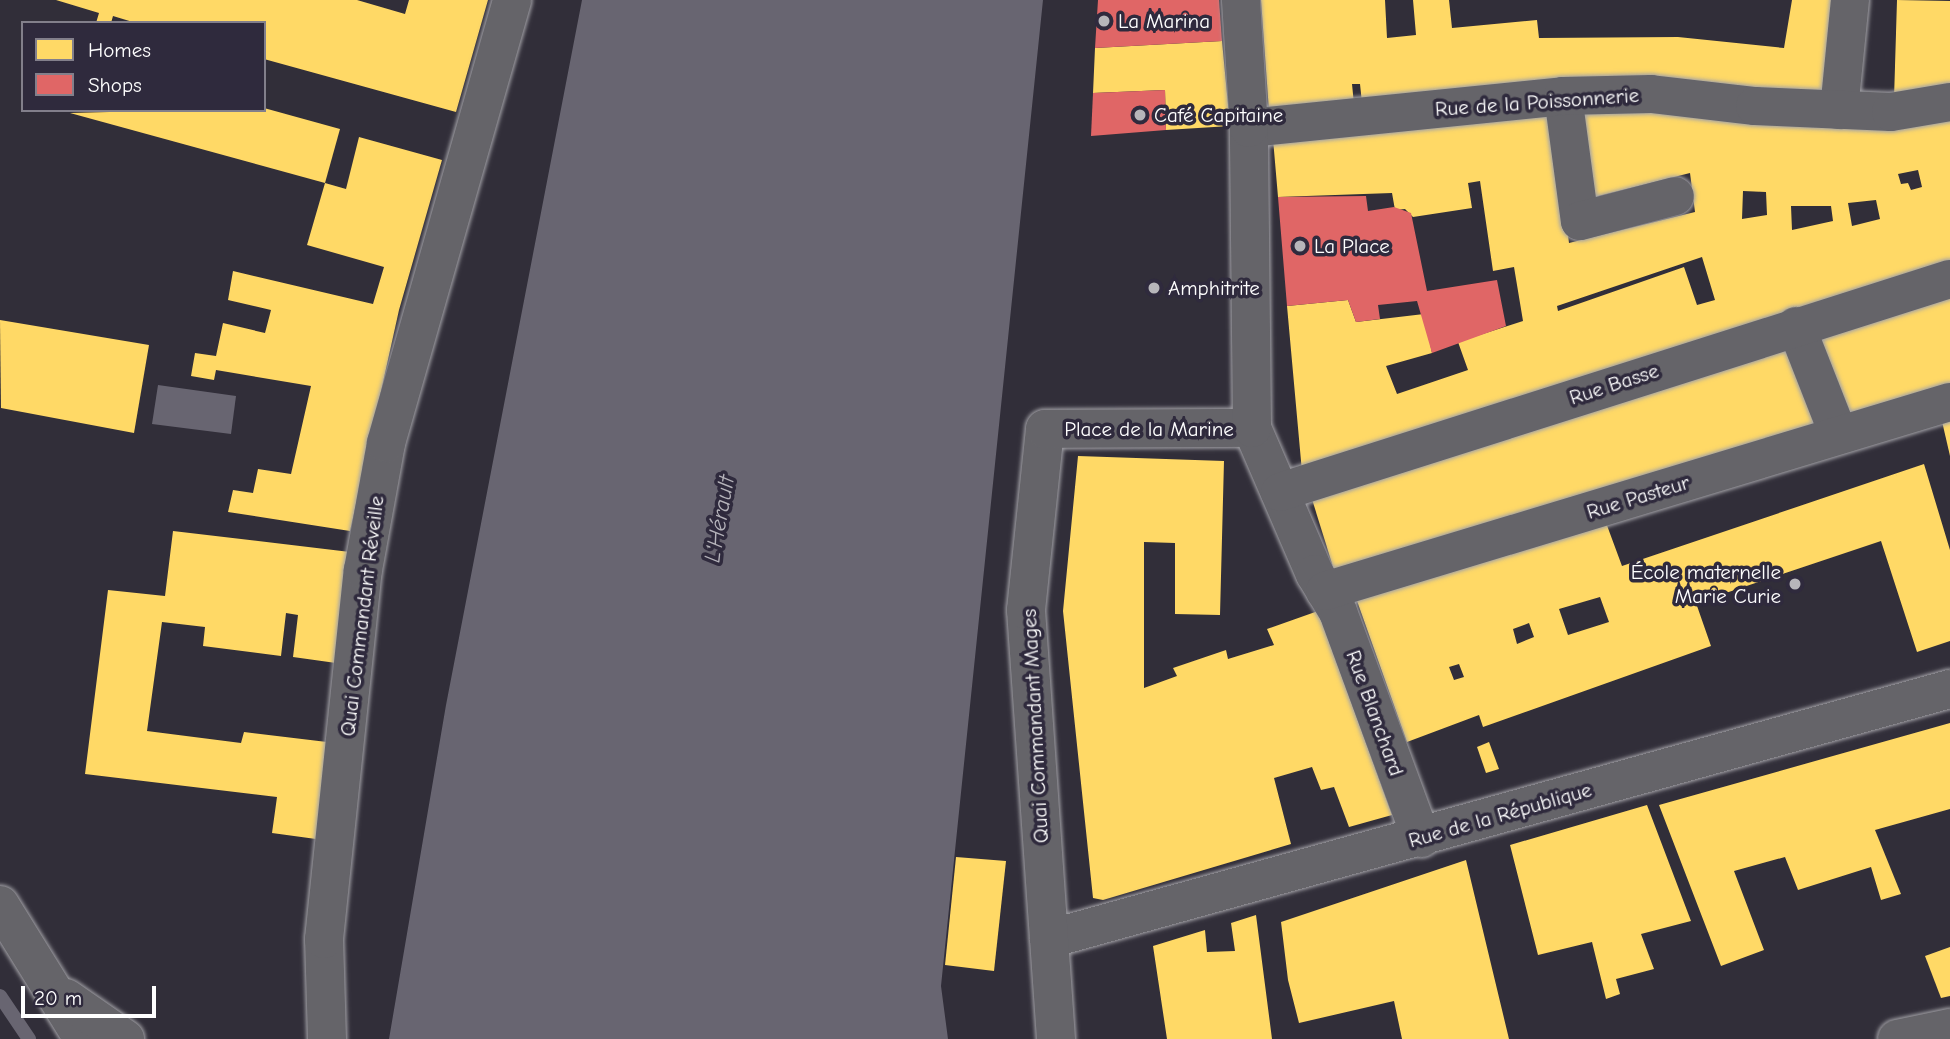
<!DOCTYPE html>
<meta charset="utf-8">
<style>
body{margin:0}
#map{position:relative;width:1950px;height:1039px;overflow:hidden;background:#312e39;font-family:"Comic Neue",sans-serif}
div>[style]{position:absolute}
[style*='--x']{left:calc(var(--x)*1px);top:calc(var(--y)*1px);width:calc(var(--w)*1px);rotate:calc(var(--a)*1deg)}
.water>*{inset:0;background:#686571}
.homes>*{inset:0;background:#ffd966}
.shops>*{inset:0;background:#e06666}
.stream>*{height:14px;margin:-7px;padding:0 7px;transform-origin:7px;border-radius:7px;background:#686571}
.roads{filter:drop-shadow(0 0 2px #a2a1a6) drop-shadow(0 0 2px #a2a1a6)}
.minor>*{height:38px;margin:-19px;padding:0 19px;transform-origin:19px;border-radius:19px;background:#656469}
.major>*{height:38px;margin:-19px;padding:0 19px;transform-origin:19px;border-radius:19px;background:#656469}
.dots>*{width:19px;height:19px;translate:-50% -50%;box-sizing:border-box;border:4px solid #2f2a3d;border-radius:50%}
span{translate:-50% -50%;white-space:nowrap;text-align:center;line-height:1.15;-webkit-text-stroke:7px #2f2a3d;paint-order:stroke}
.poi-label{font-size:21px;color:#fff}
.left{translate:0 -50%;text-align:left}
.right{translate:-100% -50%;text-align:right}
.street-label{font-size:21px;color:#fff}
.water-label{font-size:23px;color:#b6b4bb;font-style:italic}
.legend{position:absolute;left:21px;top:21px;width:245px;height:91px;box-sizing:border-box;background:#2f2a3d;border:2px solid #827f8b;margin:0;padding:9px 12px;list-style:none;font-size:21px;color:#fff}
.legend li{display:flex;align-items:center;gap:14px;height:35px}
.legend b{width:35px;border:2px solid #827f8b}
.scale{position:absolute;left:21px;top:986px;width:135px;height:32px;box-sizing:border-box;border:4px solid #fff;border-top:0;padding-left:9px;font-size:21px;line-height:24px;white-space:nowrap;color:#fff;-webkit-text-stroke:5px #2f2a3d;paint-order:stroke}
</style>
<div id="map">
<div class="water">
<i style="clip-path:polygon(582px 0,1043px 0,941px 986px,948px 1039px,389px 1039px,446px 705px)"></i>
<i style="clip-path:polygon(158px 385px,236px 396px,231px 434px,152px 424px)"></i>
</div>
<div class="homes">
<i style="clip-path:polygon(56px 0,357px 0,405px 14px,409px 0,488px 0,456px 112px,264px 59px,264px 23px,136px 23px,113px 16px,111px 23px,96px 23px,99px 13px)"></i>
<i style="clip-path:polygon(1261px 0,1385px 0,1387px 38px,1416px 35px,1413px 0,1449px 0,1452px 28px,1537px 20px,1539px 38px,1678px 37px,1784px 48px,1792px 0,1838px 0,1825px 95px,1362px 103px,1360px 84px,1352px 84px,1354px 104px,1269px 111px)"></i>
<i style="clip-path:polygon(1897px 0,1950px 1px,1950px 89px,1894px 99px)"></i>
<i style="clip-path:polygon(1222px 41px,1230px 126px,1166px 130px,1165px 90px,1093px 93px,1095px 48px)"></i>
<i style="clip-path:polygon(evenodd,1577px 107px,1950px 115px,1950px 267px,1302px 472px,1287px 306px,1348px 300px,1356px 322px,1424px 314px,1432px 353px,1386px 366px,1397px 394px,1468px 370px,1458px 342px,1523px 321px,1514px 267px,1493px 271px,1480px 181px,1468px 183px,1472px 208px,1413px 217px,1405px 209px,1395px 210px,1392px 193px,1278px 197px,1273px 139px,1552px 108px,1569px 243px,1695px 212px,1690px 173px,1590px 198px,1577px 107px,1918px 170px,1922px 187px,1911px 190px,1908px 183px,1901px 184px,1898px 174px,1918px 170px,1577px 107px,1743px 191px,1766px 192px,1767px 215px,1742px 219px,1743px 191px,1577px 107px,1876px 200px,1880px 219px,1852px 226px,1848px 203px,1876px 200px,1577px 107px,1791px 206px,1831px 206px,1833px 221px,1792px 230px,1791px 206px,1577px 107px,1702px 257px,1715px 300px,1697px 305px,1684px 267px,1558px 311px,1557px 306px,1702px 257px)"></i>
<i style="clip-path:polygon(264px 108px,340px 129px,325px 183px,70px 113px)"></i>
<i style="clip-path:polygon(359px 137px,442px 160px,399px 310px,350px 531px,228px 512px,233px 490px,253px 493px,258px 469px,291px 474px,311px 386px,216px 370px,214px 380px,191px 376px,195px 353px,216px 356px,223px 323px,265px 333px,271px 310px,228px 300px,233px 271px,373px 304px,384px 267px,307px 245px,325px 183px,346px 189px)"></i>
<i style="clip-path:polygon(1950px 290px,1950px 389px,1844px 417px,1814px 332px)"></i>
<i style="clip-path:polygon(0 320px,149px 345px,134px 433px,1px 408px)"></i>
<i style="clip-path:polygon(1787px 340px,1821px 424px,1334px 570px,1311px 496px)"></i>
<i style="clip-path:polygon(1950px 415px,1950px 456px,1941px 417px)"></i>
<i style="clip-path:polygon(1078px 456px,1224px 461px,1220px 615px,1175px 614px,1175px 543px,1144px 542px,1144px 688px,1177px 676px,1173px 668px,1226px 650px,1228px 659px,1274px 645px,1267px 629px,1318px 611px,1392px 815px,1349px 827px,1334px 787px,1321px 790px,1312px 767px,1274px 778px,1291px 844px,1103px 900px,1093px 898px,1063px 611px)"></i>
<i style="clip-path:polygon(evenodd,1924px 464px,1950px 550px,1950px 641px,1917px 652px,1881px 541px,1696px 603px,1711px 646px,1483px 727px,1479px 715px,1407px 742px,1356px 598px,1605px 520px,1622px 566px,1924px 464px,1600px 597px,1609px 622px,1568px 635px,1559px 609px,1600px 597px,1924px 464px,1529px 623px,1534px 637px,1517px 644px,1513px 629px,1529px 623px,1924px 464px,1459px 664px,1464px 677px,1454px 680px,1449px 667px,1459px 664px)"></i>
<i style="clip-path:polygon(173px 531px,350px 552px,336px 663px,293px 657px,298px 615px,286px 613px,281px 656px,203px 646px,205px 627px,162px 622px,147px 731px,241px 743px,244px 732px,327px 742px,316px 839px,272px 833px,277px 797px,85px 774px,108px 590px,165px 596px)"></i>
<i style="clip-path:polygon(1950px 723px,1950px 809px,1875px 830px,1901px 894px,1881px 900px,1871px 867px,1798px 890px,1785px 857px,1734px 871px,1764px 950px,1721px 966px,1659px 805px)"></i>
<i style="clip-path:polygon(1489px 742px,1499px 769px,1486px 773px,1477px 747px)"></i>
<i style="clip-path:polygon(1647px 805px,1691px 921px,1641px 934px,1654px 969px,1616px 979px,1620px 994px,1606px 999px,1592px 942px,1538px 955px,1510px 845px)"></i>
<i style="clip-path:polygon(956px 857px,1006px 861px,994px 971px,945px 965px)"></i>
<i style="clip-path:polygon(1466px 860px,1509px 1039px,1402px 1039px,1394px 1001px,1299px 1023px,1288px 980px,1281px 922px)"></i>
<i style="clip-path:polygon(1256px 915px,1272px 1039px,1167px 1039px,1153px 946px,1205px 930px,1207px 952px,1235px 951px,1231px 923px)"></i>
<i style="clip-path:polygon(1950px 947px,1950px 996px,1941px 998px,1925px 956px)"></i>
</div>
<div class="shops">
<i style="clip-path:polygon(1098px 0,1219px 0,1222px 41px,1095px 48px)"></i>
<i style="clip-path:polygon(1165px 90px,1166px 130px,1091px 136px,1093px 93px)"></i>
<i style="clip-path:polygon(1366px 196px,1368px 211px,1394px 207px,1411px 213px,1427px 291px,1497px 280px,1506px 326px,1432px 353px,1417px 301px,1378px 305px,1380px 319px,1356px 322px,1348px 300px,1287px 306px,1278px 197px)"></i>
</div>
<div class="stream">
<i style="--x:0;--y:996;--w:52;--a:56"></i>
</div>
<div class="roads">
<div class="minor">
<i style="--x:1563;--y:96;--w:126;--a:82.3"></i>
<i style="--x:1580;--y:221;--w:98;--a:-14.7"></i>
<i style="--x:1839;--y:110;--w:111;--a:-84.3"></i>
<i style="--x:1249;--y:128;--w:316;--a:-5.8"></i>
<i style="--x:1563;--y:96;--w:88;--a:-1.3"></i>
<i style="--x:1651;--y:94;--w:105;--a:6.6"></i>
<i style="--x:1755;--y:106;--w:136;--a:2.5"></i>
<i style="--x:1891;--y:112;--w:60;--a:-9.6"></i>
<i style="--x:1796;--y:326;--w:115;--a:68.6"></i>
<i style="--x:1252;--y:428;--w:159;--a:66.7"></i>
<i style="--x:1315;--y:574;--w:44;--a:58.8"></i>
<i style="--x:1338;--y:612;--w:241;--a:69.8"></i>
<i style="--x:1280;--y:492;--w:703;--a:-17.64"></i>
<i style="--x:1325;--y:591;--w:653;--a:-16.83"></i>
<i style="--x:1049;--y:939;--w:935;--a:-15.51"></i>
<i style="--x:327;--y:1039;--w:100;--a:-91.7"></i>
<i style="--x:324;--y:939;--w:371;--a:-84"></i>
<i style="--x:363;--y:570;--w:129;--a:-79.7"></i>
<i style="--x:386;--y:443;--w:461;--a:-74.1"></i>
<i style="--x:1056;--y:1039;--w:430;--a:-94"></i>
<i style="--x:1026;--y:610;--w:182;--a:-84"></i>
<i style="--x:1045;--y:429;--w:207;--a:-0.3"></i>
<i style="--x:1252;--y:428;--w:300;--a:-90.6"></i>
<i style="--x:1249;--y:128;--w:128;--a:-93.6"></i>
<i style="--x:1897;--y:1039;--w:54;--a:-11.7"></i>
</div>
<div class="major">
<i style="--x:0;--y:905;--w:158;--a:58.2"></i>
<i style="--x:66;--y:998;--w:72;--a:34.8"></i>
</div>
</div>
<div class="dots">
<i style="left:1104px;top:21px;background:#b7b6ba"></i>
<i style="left:1140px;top:115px;background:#b7b6ba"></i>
<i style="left:1300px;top:246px;background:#b7b6ba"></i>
<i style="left:1154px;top:288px;background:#b7b6ba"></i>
<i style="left:1795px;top:584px;background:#b7b6ba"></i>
</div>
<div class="poi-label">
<span class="left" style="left:1118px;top:21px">La Marina</span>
<span class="left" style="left:1154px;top:115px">Café Capitaine</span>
<span class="left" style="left:1314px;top:246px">La Place</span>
<span class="left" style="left:1168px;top:288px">Amphitrite</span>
<span class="right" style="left:1781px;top:584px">École maternelle<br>Marie Curie</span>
</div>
<div class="street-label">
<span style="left:1537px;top:102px;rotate:-4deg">Rue de la Poissonnerie</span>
<span style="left:1614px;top:384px;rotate:-18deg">Rue Basse</span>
<span style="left:1149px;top:429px">Place de la Marine</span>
<span style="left:1638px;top:497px;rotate:-17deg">Rue Pasteur</span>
<span style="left:362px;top:616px;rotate:-83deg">Quai Commandant Réveille</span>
<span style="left:1375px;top:713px;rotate:70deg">Rue Blanchard</span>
<span style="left:1035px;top:726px;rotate:-93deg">Quai Commandant Mages</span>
<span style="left:1500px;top:815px;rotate:-16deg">Rue de la République</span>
</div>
<div class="water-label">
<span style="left:720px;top:519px;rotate:-80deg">L'Hérault</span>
</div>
<ul class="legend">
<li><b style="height:19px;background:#ffd966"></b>Homes</li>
<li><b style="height:19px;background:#e06666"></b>Shops</li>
</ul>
<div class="scale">20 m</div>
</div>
